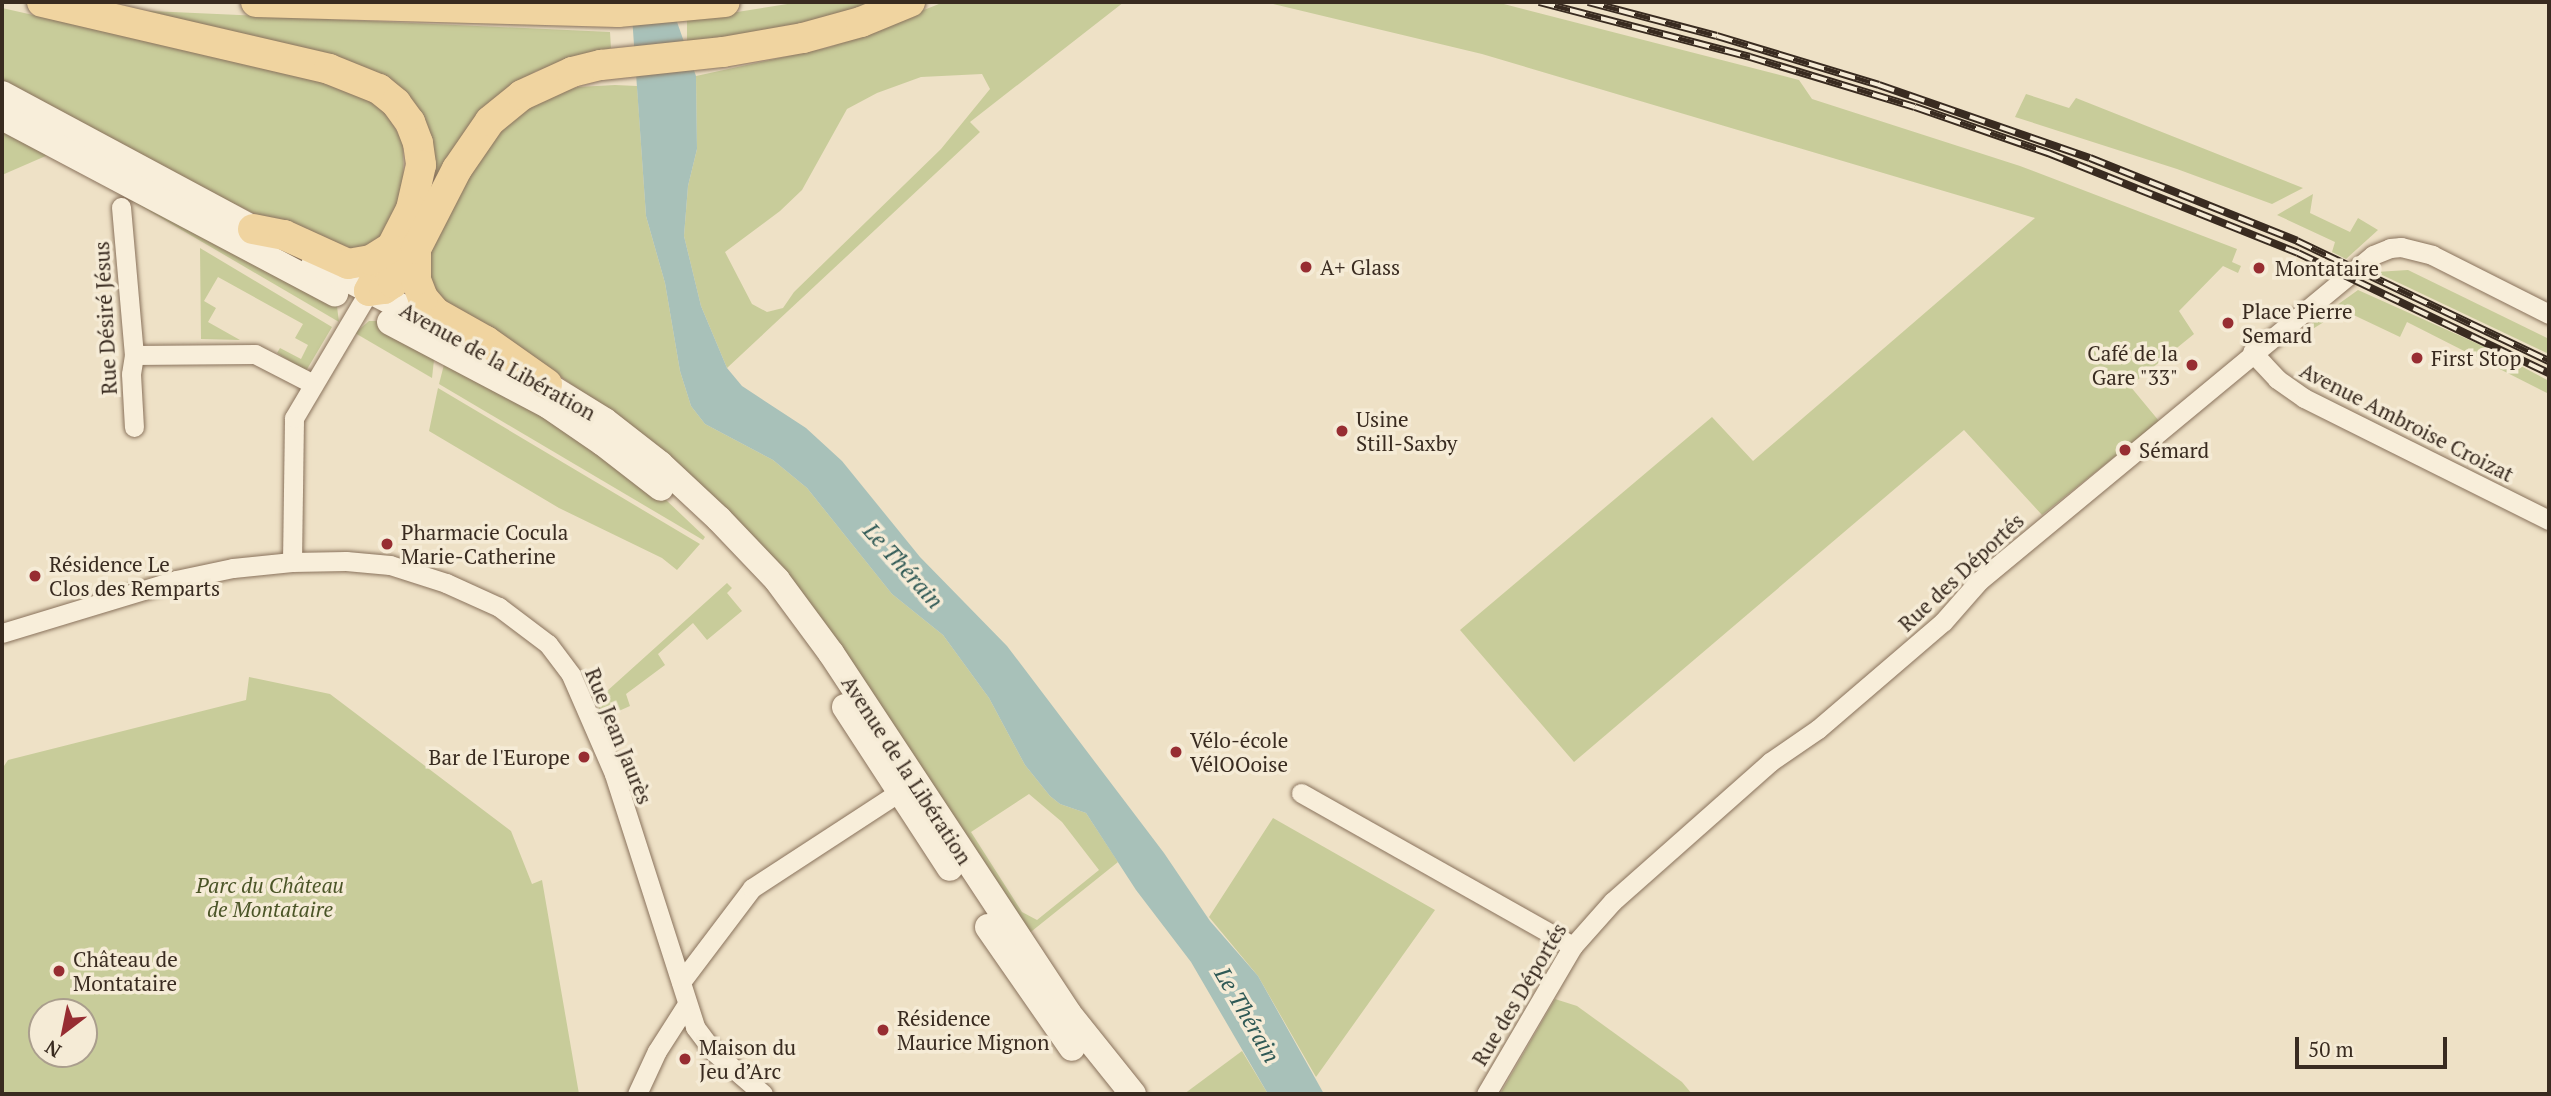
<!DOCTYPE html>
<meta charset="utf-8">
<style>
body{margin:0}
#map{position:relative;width:2551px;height:1096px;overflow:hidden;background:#eee1c6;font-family:"PT Serif",serif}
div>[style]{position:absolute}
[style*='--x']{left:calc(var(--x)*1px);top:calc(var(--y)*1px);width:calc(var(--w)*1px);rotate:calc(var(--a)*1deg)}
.green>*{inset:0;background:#c8cc9a}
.water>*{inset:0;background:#a8c1b9}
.roads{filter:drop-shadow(0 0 2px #89725c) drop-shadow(0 0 2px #89725c)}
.street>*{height:19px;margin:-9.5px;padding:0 9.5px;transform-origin:9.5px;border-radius:9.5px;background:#f8eeda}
.secondary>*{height:26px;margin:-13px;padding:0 13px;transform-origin:13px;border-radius:13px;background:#f8eeda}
.primary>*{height:30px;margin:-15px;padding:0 15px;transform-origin:15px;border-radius:15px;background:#f0d4a0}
.rail>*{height:8px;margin-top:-4px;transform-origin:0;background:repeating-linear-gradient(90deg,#f5ebd6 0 16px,#392b20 0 32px);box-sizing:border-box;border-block:2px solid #392b20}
.dots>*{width:19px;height:19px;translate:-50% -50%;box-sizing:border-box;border:4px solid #f5ebd6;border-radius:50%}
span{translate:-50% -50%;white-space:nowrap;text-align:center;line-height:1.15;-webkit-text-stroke:7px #f5ebd6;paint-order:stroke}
.poi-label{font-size:21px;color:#392b20}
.left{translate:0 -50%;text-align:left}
.right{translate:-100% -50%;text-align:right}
.street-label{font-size:21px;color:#392b20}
.park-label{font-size:21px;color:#4b5527;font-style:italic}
.water-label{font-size:23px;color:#2f5955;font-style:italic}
.frame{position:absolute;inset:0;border:4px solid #392b20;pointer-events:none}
.north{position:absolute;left:28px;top:998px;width:70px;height:70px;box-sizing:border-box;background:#f5ebd6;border:2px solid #aa9e8d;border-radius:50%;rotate:212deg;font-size:19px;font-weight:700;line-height:28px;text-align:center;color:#392b20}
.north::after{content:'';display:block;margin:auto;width:24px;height:32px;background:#972d32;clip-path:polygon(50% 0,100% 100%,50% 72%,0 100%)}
.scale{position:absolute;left:2295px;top:1037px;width:152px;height:32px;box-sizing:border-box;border:4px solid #392b20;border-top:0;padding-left:9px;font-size:21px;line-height:24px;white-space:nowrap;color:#392b20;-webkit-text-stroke:5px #f5ebd6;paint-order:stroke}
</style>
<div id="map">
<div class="green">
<i style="clip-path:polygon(800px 2px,892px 2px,862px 14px,687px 49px,687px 20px)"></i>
<i style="clip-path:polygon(evenodd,944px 2px,1124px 2px,970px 122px,980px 132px,727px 368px,701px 306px,684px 236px,688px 186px,697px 149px,696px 76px,830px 47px,944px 2px,982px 74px,990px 89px,941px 149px,794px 292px,783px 308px,767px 312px,752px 304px,725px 252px,780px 211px,802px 190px,847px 109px,877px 93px,921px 77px,982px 74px)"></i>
<i style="clip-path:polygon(1265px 2px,1496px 2px,1799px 80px,1812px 99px,2020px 166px,2237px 249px,2232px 262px,2241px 266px,2238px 273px,2223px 266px,2179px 311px,2194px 334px,2130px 386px,2159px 421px,2042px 515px,1964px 430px,1574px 762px,1460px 630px,1712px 417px,1753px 461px,2035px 218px,1482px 54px)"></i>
<i style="clip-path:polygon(2px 8px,314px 78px,372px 99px,390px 119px,403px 143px,404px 187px,384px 234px,371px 246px,356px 252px,292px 232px,24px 101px,2px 88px)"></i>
<i style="clip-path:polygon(150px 11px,610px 32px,611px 48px,536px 71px,507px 90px,429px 198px,415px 113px,140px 14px)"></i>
<i style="clip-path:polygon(evenodd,615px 85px,637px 86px,646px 216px,665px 283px,680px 371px,691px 406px,705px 424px,773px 460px,807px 488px,892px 594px,943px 635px,989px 698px,1025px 765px,1050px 796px,1060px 804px,1086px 813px,1118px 862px,1027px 935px,954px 826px,653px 443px,543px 364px,434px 298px,423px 255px,459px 189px,504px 120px,548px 95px,578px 87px,615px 85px,1029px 794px,1062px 822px,1099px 870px,1037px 920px,1022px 912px,971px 832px,1029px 794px)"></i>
<i style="clip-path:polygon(2026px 94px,2069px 108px,2076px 98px,2303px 188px,2272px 204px,2177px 169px,2015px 117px)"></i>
<i style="clip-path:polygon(2px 131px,48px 155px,2px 175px)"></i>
<i style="clip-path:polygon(110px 188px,336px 299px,339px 322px)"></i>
<i style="clip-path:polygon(2313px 194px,2310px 213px,2350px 232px,2358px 218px,2378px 230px,2346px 259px,2332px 252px,2335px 242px,2277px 215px)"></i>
<i style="clip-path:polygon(200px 248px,332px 327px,306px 371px,277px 353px,280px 348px,301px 359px,308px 345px,295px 338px,303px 324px,218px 277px,204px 301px,216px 308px,208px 322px,240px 340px,201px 339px)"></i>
<i style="clip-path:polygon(2408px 270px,2549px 339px,2549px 354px,2376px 272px)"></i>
<i style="clip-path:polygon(2358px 290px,2485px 347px,2549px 381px,2549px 394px,2407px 322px,2400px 337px,2343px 310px,2311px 330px,2312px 323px)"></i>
<i style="clip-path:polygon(369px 321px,376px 321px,435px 351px,432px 378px,355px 333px)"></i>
<i style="clip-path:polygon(446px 357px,520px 396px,665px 499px,705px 537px,703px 540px,439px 384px)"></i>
<i style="clip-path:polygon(438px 388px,700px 544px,677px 570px,662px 558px,559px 508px,429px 431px)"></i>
<i style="clip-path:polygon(727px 583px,732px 588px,727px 593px,742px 611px,707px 640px,693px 623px,658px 654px,665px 665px,626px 694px,630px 706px,603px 718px,596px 701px)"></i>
<i style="clip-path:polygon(evenodd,249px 677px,330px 694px,511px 831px,532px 884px,542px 880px,579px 1094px,2px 1094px,2px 769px,8px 760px,246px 700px,249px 677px,42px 1012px,84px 1012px,84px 1054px,42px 1054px,42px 1012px)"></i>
<i style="clip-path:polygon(1273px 818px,1435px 910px,1316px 1077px,1258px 976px,1209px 917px)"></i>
<i style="clip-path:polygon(1555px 999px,1577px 1006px,1682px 1082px,1692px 1094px,1500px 1094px)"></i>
<i style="clip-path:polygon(1242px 1051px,1268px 1094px,1184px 1094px)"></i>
</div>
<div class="water">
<i style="clip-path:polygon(631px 2px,670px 2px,696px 76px,697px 149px,688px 186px,684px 236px,701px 306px,727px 368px,742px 386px,806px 428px,842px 461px,920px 557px,1007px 646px,1164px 853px,1210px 921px,1258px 976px,1324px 1094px,1268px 1094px,1191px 962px,1136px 890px,1086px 813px,1060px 804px,1050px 796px,1025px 765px,989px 698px,943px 635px,892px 594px,807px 488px,773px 460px,705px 424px,691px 406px,680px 371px,665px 283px,646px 216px)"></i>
</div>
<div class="roads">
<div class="street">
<i style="--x:121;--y:207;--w:149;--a:85"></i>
<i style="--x:134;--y:355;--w:19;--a:99"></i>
<i style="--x:131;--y:374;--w:53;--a:86.8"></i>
<i style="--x:2252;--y:352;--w:37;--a:47"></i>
<i style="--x:2277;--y:379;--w:33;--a:35"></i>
<i style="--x:2304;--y:398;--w:274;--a:26.5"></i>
<i style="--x:134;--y:355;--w:121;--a:-0.5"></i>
<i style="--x:255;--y:354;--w:65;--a:27.3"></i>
<i style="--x:292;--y:562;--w:144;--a:-89.2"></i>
<i style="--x:294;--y:418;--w:147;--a:-59.4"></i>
<i style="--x:2;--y:633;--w:182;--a:-16.9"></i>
<i style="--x:176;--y:580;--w:58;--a:-11.9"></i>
<i style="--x:233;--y:568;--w:59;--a:-5.8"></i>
<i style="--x:292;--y:562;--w:54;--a:-1.1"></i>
<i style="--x:346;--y:561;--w:44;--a:5.2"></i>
<i style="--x:390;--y:565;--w:59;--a:17.8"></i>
<i style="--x:446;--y:583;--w:58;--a:24.4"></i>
<i style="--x:499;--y:607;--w:61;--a:37.1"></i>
<i style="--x:548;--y:644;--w:39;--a:53"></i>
<i style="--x:571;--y:675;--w:108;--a:66.5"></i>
<i style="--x:614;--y:774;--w:266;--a:72.2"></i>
<i style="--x:695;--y:1027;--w:30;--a:53"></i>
<i style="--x:713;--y:1051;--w:66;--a:40.7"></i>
<i style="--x:1301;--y:793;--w:312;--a:29.4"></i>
<i style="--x:681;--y:982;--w:118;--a:-52.9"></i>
<i style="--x:752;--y:888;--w:189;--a:-33.1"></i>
<i style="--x:637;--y:1094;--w:47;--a:-65.1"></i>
<i style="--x:657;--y:1051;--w:56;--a:-57.4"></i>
<i style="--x:1486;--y:1094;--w:172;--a:-59.6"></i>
<i style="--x:1573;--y:946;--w:60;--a:-48.4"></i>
<i style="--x:1613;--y:901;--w:210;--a:-41.5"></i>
<i style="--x:1770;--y:762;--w:58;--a:-34.5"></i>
<i style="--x:1818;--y:729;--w:165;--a:-40.6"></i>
<i style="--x:1943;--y:622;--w:55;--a:-48.7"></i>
<i style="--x:1979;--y:581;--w:511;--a:-39.6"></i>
<i style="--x:2373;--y:255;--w:18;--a:-22"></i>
<i style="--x:2390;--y:248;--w:11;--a:-5"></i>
<i style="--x:2401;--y:247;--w:32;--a:14"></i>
<i style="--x:2432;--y:255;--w:131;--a:26.8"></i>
</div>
<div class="secondary">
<i style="--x:2;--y:94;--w:306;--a:28.2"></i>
<i style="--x:2;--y:117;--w:377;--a:27.9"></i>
<i style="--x:315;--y:262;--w:154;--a:27.4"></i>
<i style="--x:390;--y:322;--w:180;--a:27.8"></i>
<i style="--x:549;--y:406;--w:65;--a:34.4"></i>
<i style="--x:603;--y:443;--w:73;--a:37.8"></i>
<i style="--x:529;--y:374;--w:89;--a:31.7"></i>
<i style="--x:605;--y:421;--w:70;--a:38"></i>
<i style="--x:660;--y:464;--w:81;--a:43"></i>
<i style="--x:719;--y:519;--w:84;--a:46.4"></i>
<i style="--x:777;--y:580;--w:91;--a:53.5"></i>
<i style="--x:831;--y:653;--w:431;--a:56.6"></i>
<i style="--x:1068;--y:1013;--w:104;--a:51.3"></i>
<i style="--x:845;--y:707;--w:192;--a:56.9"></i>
<i style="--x:988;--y:927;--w:147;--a:55.2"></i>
</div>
<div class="primary">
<i style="--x:42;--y:2;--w:295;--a:13.1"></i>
<i style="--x:329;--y:69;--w:54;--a:21.8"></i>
<i style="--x:379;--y:89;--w:22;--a:39"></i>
<i style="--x:396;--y:103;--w:24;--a:54"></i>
<i style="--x:410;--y:122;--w:22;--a:69"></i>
<i style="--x:418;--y:143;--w:22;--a:82"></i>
<i style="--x:421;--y:165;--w:45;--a:102.8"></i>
<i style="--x:411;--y:209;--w:92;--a:117.1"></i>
<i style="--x:369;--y:291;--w:15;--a:-8"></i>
<i style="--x:384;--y:289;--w:11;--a:-34"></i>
<i style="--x:393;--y:283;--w:41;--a:-55.9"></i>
<i style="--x:256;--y:2;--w:362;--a:1.6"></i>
<i style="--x:618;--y:12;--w:107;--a:-5.3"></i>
<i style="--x:253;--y:229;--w:32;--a:11"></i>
<i style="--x:284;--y:235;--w:70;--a:24.4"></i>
<i style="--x:348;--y:264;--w:23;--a:-10"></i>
<i style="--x:371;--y:260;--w:22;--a:-32"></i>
<i style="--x:547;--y:384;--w:75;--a:-144.8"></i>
<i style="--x:486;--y:341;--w:57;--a:-150.8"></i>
<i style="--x:436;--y:313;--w:20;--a:-131"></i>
<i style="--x:423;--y:298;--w:19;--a:-111"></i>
<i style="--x:416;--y:280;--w:31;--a:-90"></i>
<i style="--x:416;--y:249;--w:90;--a:-62.9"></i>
<i style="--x:457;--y:169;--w:58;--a:-55.5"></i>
<i style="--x:490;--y:121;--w:41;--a:-39.1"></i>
<i style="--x:522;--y:95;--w:55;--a:-24.7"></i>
<i style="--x:572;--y:72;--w:30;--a:-14"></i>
<i style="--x:601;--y:65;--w:123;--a:-6.1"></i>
<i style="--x:723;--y:52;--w:81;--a:-9.9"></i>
<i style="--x:803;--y:38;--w:60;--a:-15.4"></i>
<i style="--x:861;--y:22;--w:53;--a:-22.2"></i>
</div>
</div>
<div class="rail">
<i style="--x:1539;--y:2;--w:218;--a:14.6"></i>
<i style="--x:1750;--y:57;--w:172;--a:16.9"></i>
<i style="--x:1915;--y:107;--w:141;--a:19.1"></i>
<i style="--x:2048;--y:153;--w:269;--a:21.8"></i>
<i style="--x:2298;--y:253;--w:278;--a:25.6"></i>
<i style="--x:1588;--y:2;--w:133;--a:14.8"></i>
<i style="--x:1717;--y:36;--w:169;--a:16.8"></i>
<i style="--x:1879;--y:85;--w:223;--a:19.1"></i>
<i style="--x:2090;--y:158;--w:223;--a:21.8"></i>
<i style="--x:2297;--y:241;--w:279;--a:25.5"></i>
</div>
<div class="dots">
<i style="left:1306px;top:267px;background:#972d32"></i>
<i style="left:2259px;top:268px;background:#972d32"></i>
<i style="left:2228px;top:323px;background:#972d32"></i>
<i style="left:2417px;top:358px;background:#972d32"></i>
<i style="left:2192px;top:365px;background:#972d32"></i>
<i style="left:1342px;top:431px;background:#972d32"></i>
<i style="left:2125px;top:450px;background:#972d32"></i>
<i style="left:387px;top:544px;background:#972d32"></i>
<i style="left:35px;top:576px;background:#972d32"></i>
<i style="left:1176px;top:752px;background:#972d32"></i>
<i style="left:584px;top:757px;background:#972d32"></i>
<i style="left:59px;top:971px;background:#972d32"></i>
<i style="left:883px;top:1030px;background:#972d32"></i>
<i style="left:685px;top:1059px;background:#972d32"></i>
</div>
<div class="poi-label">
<span class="left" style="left:1320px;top:267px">A+ Glass</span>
<span class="left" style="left:2275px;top:268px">Montataire</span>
<span class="left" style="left:2242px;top:323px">Place Pierre<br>Semard</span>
<span class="right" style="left:2178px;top:365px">Café de la<br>Gare "33"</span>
<span class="left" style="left:2431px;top:358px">First Stop</span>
<span class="left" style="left:1356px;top:431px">Usine<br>Still-Saxby</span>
<span class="left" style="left:2139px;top:450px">Sémard</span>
<span class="left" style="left:401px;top:544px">Pharmacie Cocula<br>Marie-Catherine</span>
<span class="left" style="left:49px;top:576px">Résidence Le<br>Clos des Remparts</span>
<span class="left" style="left:1190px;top:752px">Vélo-école<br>VélOOoise</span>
<span class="right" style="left:570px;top:757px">Bar de l'Europe</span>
<span class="left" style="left:73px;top:971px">Château de<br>Montataire</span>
<span class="left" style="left:897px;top:1030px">Résidence<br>Maurice Mignon</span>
<span class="left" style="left:699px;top:1059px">Maison du<br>Jeu d’Arc</span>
</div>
<div class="street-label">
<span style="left:105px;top:318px;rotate:-93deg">Rue Désiré Jésus</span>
<span style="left:498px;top:361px;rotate:29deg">Avenue de la Libération</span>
<span style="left:2407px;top:422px;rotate:27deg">Avenue Ambroise Croizat</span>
<span style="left:1961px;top:572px;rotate:-43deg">Rue des Déportés</span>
<span style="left:619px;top:736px;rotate:68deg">Rue Jean Jaurès</span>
<span style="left:907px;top:770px;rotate:57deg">Avenue de la Libération</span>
<span style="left:1519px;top:994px;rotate:-59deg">Rue des Déportés</span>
</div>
<div class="park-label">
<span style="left:270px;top:897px">Parc du Château<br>de Montataire</span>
</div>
<div class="water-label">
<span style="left:903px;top:566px;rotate:48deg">Le Thérain</span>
<span style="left:1247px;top:1015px;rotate:60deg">Le Thérain</span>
</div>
<div class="frame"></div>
<div class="north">N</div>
<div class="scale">50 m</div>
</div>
